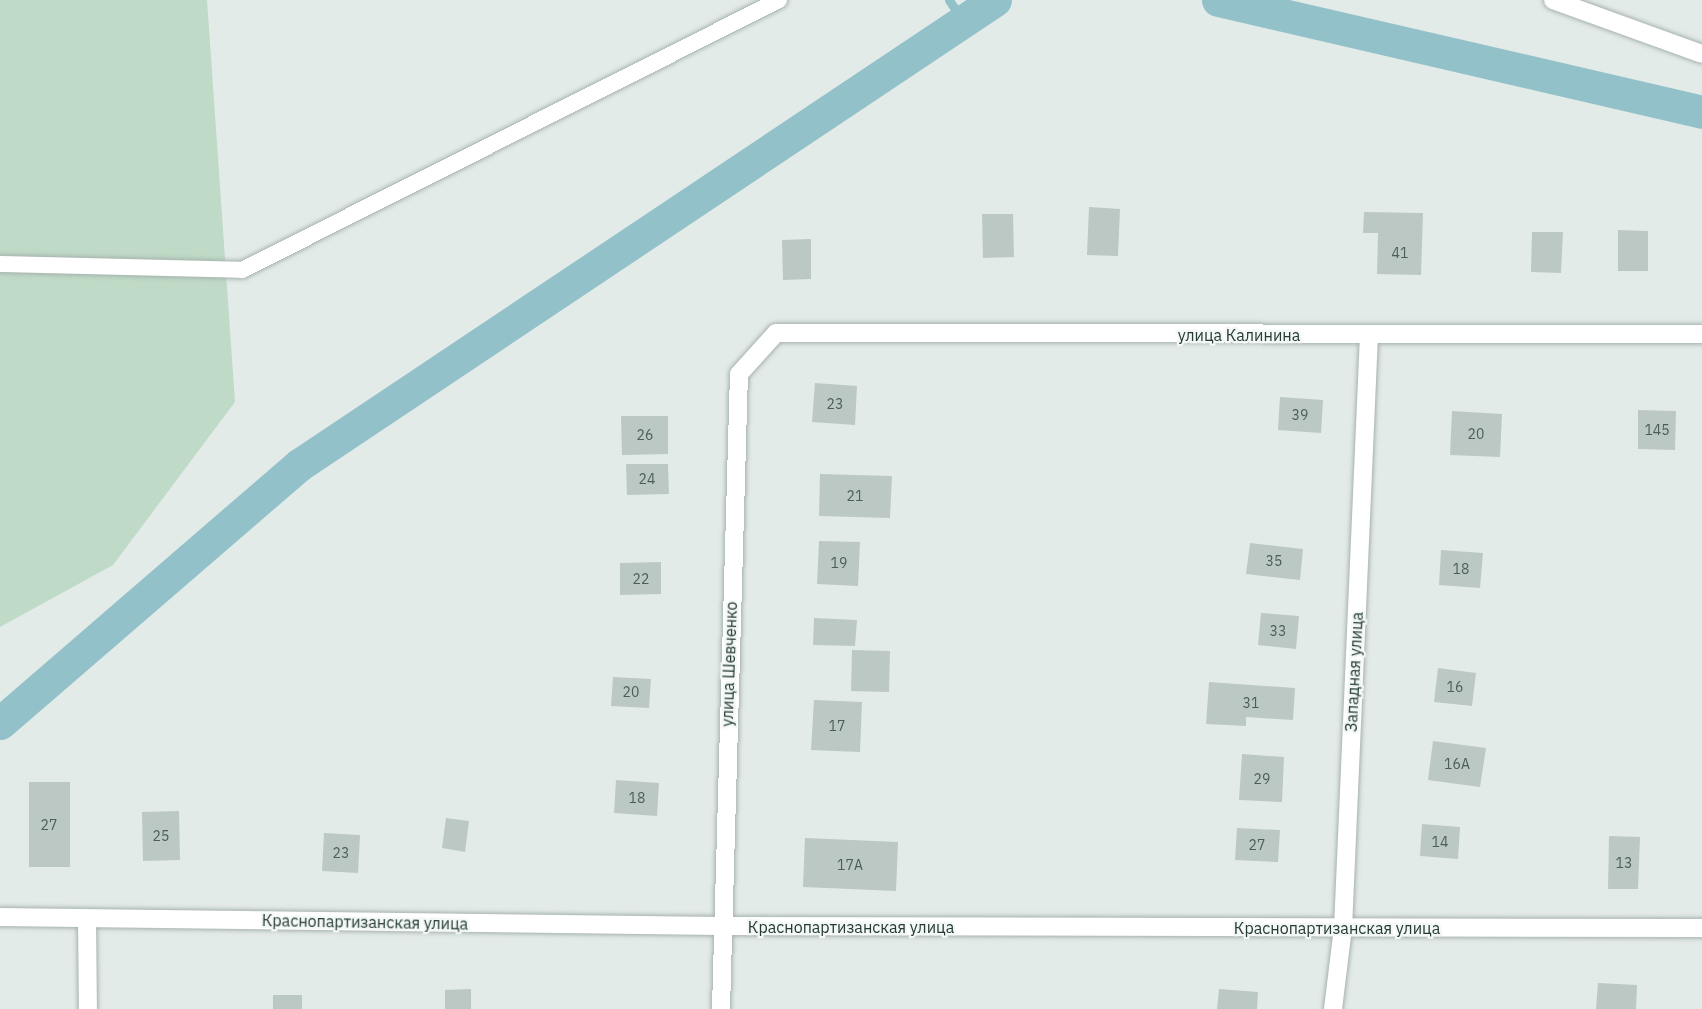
<!DOCTYPE html>
<meta charset="utf-8">
<style>
body{margin:0}
#map{position:relative;width:1702px;height:1009px;overflow:hidden;background:#e3ebe8;font-family:"IBM Plex Sans",sans-serif}
div>[style]{position:absolute}
[style*='--x']{left:calc(var(--x)*1px);top:calc(var(--y)*1px);width:calc(var(--w)*1px);rotate:calc(var(--a)*1deg)}
.green>*{inset:0;background:#bfdac6}
.stream>*{height:9px;margin:-4.5px;padding:0 4.5px;transform-origin:4.5px;border-radius:4.5px;background:#92c1c9}
.canal>*{height:33px;margin:-16.5px;padding:0 16.5px;transform-origin:16.5px;border-radius:16.5px;background:#92c1c9}
.building>*{inset:0;background:#bcc8c3}
.roads{filter:drop-shadow(0 0 2px #a6b2ae) drop-shadow(0 0 2px #a6b2ae)}
.lane>*{height:16px;margin:-8px;padding:0 8px;transform-origin:8px;border-radius:8px;background:#fff}
.street>*{height:18px;margin:-9px;padding:0 9px;transform-origin:9px;border-radius:9px;background:#fff}
span{translate:-50% -50%;white-space:nowrap;text-align:center;line-height:1.15;-webkit-text-stroke:4.5px #f3f8f6;paint-order:stroke}
.number-label{font-size:14px;color:#4b5e58}
.number-label span{-webkit-text-stroke-width:0}
.street-label{font-size:16px;color:#253a34}
</style>
<div id="map">
<div class="green">
<i style="clip-path:polygon(0 0,207px 0,235px 402px,113px 565px,0 627px)"></i>
</div>
<div class="stream">
<i style="--x:949;--y:0;--w:25;--a:56"></i>
</div>
<div class="canal">
<i style="--x:1218;--y:0;--w:497;--a:13"></i>
<i style="--x:0;--y:723;--w:395;--a:-40.8"></i>
<i style="--x:299;--y:465;--w:837;--a:-33.75"></i>
</div>
<div class="building">
<i style="clip-path:polygon(1089px 207px,1120px 209px,1118px 256px,1087px 255px)"></i>
<i style="clip-path:polygon(1364px 212px,1423px 213px,1421px 275px,1377px 274px,1378px 233px,1363px 233px)"></i>
<i style="clip-path:polygon(982px 214px,1013px 214px,1014px 257px,983px 258px)"></i>
<i style="clip-path:polygon(1618px 230px,1648px 231px,1648px 271px,1618px 271px)"></i>
<i style="clip-path:polygon(1532px 232px,1563px 232px,1561px 273px,1531px 272px)"></i>
<i style="clip-path:polygon(811px 239px,811px 279px,783px 280px,782px 240px)"></i>
<i style="clip-path:polygon(815px 383px,857px 386px,855px 425px,812px 422px)"></i>
<i style="clip-path:polygon(1280px 397px,1323px 400px,1321px 433px,1278px 430px)"></i>
<i style="clip-path:polygon(1638px 410px,1676px 411px,1675px 450px,1638px 449px)"></i>
<i style="clip-path:polygon(1452px 411px,1502px 414px,1500px 457px,1450px 455px)"></i>
<i style="clip-path:polygon(621px 416px,668px 416px,668px 454px,622px 455px)"></i>
<i style="clip-path:polygon(626px 464px,668px 464px,669px 494px,627px 495px)"></i>
<i style="clip-path:polygon(820px 474px,892px 476px,890px 518px,819px 516px)"></i>
<i style="clip-path:polygon(819px 541px,860px 542px,858px 586px,817px 584px)"></i>
<i style="clip-path:polygon(1250px 543px,1303px 549px,1300px 580px,1246px 574px)"></i>
<i style="clip-path:polygon(1441px 550px,1483px 553px,1480px 588px,1439px 585px)"></i>
<i style="clip-path:polygon(661px 562px,661px 594px,620px 595px,620px 563px)"></i>
<i style="clip-path:polygon(1261px 613px,1299px 616px,1296px 649px,1258px 645px)"></i>
<i style="clip-path:polygon(814px 618px,857px 620px,855px 646px,813px 645px)"></i>
<i style="clip-path:polygon(852px 650px,890px 651px,889px 692px,851px 691px)"></i>
<i style="clip-path:polygon(1438px 668px,1476px 673px,1472px 706px,1434px 702px)"></i>
<i style="clip-path:polygon(613px 677px,651px 679px,649px 708px,611px 706px)"></i>
<i style="clip-path:polygon(1209px 682px,1295px 688px,1293px 720px,1246px 717px,1246px 726px,1206px 724px)"></i>
<i style="clip-path:polygon(814px 700px,862px 702px,860px 752px,811px 750px)"></i>
<i style="clip-path:polygon(1433px 741px,1486px 748px,1480px 787px,1428px 780px)"></i>
<i style="clip-path:polygon(1242px 754px,1284px 757px,1282px 802px,1239px 800px)"></i>
<i style="clip-path:polygon(616px 780px,659px 783px,657px 816px,614px 813px)"></i>
<i style="clip-path:polygon(29px 782px,70px 782px,70px 867px,29px 867px)"></i>
<i style="clip-path:polygon(179px 811px,180px 860px,143px 861px,142px 812px)"></i>
<i style="clip-path:polygon(446px 818px,469px 821px,465px 852px,442px 848px)"></i>
<i style="clip-path:polygon(1422px 824px,1460px 827px,1458px 859px,1420px 856px)"></i>
<i style="clip-path:polygon(1237px 828px,1280px 830px,1278px 862px,1235px 860px)"></i>
<i style="clip-path:polygon(324px 833px,360px 835px,358px 873px,322px 871px)"></i>
<i style="clip-path:polygon(1609px 836px,1640px 837px,1638px 889px,1608px 889px)"></i>
<i style="clip-path:polygon(805px 838px,898px 842px,896px 891px,803px 887px)"></i>
<i style="clip-path:polygon(1598px 983px,1637px 985px,1636px 1009px,1596px 1009px)"></i>
<i style="clip-path:polygon(471px 989px,471px 1009px,445px 1009px,445px 990px)"></i>
<i style="clip-path:polygon(1219px 989px,1258px 992px,1257px 1009px,1217px 1009px)"></i>
<i style="clip-path:polygon(273px 995px,302px 995px,302px 1009px,273px 1009px)"></i>
</div>
<div class="roads">
<div class="lane">
<i style="--x:0;--y:264;--w:242;--a:1.4"></i>
<i style="--x:242;--y:270;--w:601;--a:-26.69"></i>
</div>
<div class="street">
<i style="--x:1553;--y:0;--w:158;--a:19.9"></i>
<i style="--x:0;--y:917;--w:721;--a:0.72"></i>
<i style="--x:721;--y:926;--w:981;--a:0.12"></i>
<i style="--x:87;--y:919;--w:90;--a:89.4"></i>
<i style="--x:721;--y:1009;--w:635;--a:-88.38"></i>
<i style="--x:739;--y:374;--w:55;--a:-47.9"></i>
<i style="--x:776;--y:333;--w:926;--a:0.06"></i>
<i style="--x:1333;--y:1009;--w:82;--a:-83"></i>
<i style="--x:1343;--y:928;--w:594;--a:-87.49"></i>
</div>
</div>
<div class="number-label">
<span style="left:1400px;top:253px">41</span>
<span style="left:835px;top:404px">23</span>
<span style="left:1300px;top:415px">39</span>
<span style="left:1657px;top:430px">145</span>
<span style="left:1476px;top:434px">20</span>
<span style="left:645px;top:435px">26</span>
<span style="left:647px;top:479px">24</span>
<span style="left:855px;top:496px">21</span>
<span style="left:1274px;top:561px">35</span>
<span style="left:839px;top:563px">19</span>
<span style="left:1461px;top:569px">18</span>
<span style="left:641px;top:579px">22</span>
<span style="left:1278px;top:631px">33</span>
<span style="left:1455px;top:687px">16</span>
<span style="left:631px;top:692px">20</span>
<span style="left:1251px;top:703px">31</span>
<span style="left:837px;top:726px">17</span>
<span style="left:1457px;top:764px">16А</span>
<span style="left:1262px;top:779px">29</span>
<span style="left:637px;top:798px">18</span>
<span style="left:49px;top:825px">27</span>
<span style="left:161px;top:836px">25</span>
<span style="left:1440px;top:842px">14</span>
<span style="left:1257px;top:845px">27</span>
<span style="left:341px;top:853px">23</span>
<span style="left:1624px;top:863px">13</span>
<span style="left:850px;top:865px">17А</span>
</div>
<div class="street-label">
<span style="left:1239px;top:335px">улица Калинина</span>
<span style="left:729px;top:664px;rotate:-88deg">улица Шевченко</span>
<span style="left:1354px;top:672px;rotate:-87deg">Западная улица</span>
<span style="left:365px;top:922px;rotate:1deg">Краснопартизанская улица</span>
<span style="left:851px;top:927px">Краснопартизанская улица</span>
<span style="left:1337px;top:928px">Краснопартизанская улица</span>
</div>
</div>
